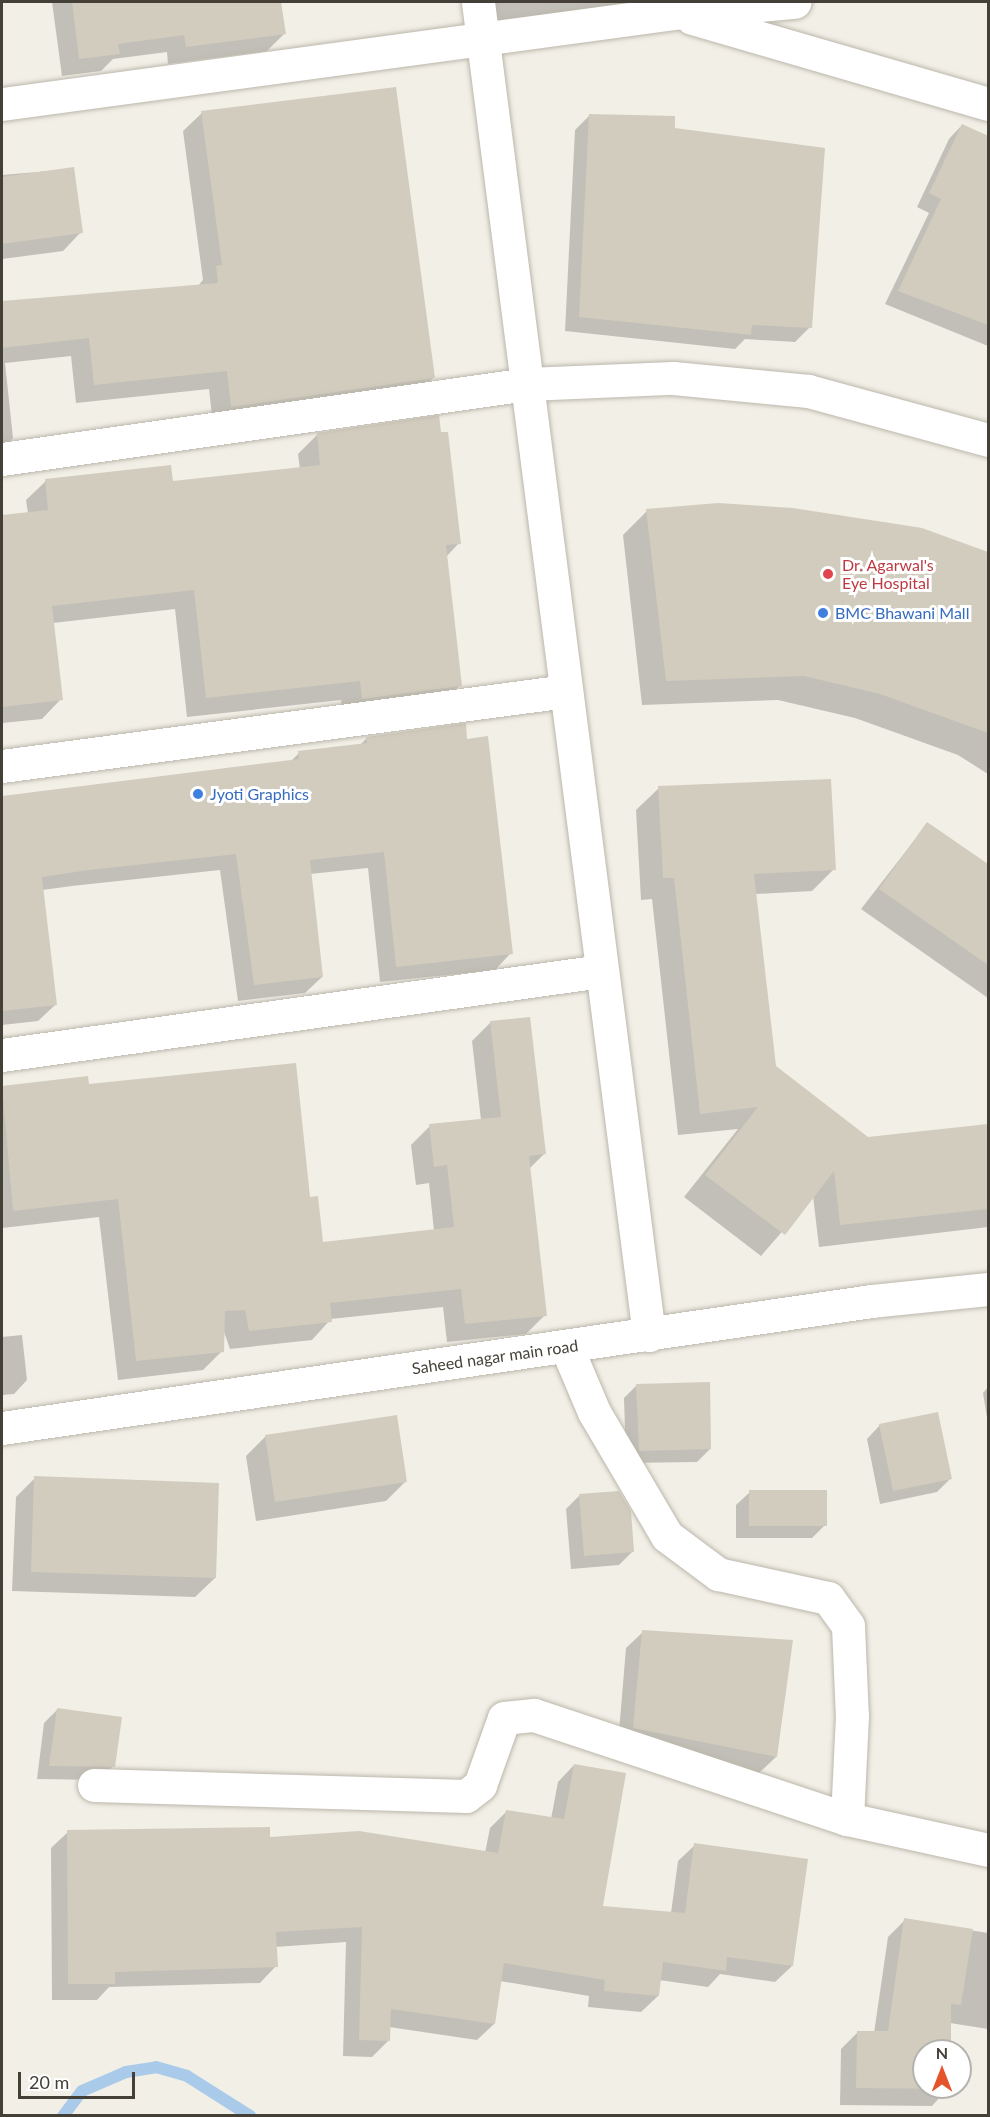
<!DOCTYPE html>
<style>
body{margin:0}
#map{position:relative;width:990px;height:2117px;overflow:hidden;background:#f2efe7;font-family:Lato,sans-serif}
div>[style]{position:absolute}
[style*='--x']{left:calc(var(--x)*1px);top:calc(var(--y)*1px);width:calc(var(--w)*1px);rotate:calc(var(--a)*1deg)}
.shadow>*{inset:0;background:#0003}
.stream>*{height:12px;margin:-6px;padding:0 6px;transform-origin:6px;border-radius:6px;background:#a9cbe9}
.building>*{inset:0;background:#d2ccbe}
.roads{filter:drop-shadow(0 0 2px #bcb7ab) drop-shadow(0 0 2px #bcb7ab)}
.minor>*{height:33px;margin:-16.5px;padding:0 16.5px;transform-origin:16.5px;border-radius:16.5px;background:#fff}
.tertiary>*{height:33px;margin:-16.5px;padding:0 16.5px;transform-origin:16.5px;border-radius:16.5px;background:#fff}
.dots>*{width:16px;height:16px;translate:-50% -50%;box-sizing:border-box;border:3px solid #fff;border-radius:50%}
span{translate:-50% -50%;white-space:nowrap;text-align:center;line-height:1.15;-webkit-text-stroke:6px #fff;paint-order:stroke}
.health-label{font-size:16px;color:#be3a42}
.left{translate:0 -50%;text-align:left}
.shop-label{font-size:16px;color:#366cbe}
.street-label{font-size:16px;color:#444037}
.frame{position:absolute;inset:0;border:3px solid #444037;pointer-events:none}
.north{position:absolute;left:912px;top:2039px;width:60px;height:60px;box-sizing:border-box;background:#fff;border:2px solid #b4b3af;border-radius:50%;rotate:0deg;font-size:16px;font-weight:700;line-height:24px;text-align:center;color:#444037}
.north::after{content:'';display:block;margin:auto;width:21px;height:27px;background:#e5532b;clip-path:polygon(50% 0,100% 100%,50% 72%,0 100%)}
.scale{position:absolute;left:18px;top:2072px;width:117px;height:27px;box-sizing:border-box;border:3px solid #444037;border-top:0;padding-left:8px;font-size:18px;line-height:21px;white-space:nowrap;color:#444037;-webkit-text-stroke:4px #fff;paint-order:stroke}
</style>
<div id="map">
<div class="shadow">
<i style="clip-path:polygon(52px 2px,280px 2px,284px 34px,267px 51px,168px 64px,167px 52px,113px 59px,101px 71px,62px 76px)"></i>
<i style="clip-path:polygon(482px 2px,695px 2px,487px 35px)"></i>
<i style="clip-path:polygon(202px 113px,433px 378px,415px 396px,213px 425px,209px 389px,76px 403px,71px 356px,5px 363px,13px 438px,2px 449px,2px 305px,197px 287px,203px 280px,183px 131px)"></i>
<i style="clip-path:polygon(590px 115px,673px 130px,810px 327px,795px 342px,745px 339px,735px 349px,565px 331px,575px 130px)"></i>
<i style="clip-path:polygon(962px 125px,988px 136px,988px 346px,885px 304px,929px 213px,917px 207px,949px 139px)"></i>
<i style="clip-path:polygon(73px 169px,81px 232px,63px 251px,2px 259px,2px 175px)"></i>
<i style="clip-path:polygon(318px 434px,459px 543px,446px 557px,460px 685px,441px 705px,343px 718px,341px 700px,187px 717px,175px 609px,53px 623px,61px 699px,42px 719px,2px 723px,2px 516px,28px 513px,26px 500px,46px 481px,172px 483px,300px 469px,298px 454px)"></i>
<i style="clip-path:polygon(647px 511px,922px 529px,988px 553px,988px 774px,958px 755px,855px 718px,778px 700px,642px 705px,623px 535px)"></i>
<i style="clip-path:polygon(367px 738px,466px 740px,511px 953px,495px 970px,380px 982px,368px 868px,310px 874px,322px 977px,305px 993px,238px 1001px,220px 870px,72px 886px,42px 890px,55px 1005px,38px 1021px,2px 1025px,2px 797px,290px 762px,299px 753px,359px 746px)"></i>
<i style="clip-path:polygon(659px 788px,834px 869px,812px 891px,755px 894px,775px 1067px,868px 1139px,988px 1125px,988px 1227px,819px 1247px,813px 1196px,761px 1256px,684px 1197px,738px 1129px,678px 1135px,652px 899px,641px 900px,636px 810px)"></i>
<i style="clip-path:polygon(927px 824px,988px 866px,988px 998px,861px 909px)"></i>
<i style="clip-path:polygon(491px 1022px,544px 1154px,529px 1169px,545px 1315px,526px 1334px,447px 1342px,443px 1307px,331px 1319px,312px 1340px,230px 1349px,223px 1329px,222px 1351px,203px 1370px,118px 1380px,99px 1217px,2px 1228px,2px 1088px,87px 1078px,88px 1086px,309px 1199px,322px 1244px,434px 1231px,429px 1183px,416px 1185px,411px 1145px,430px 1126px,481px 1120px,472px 1041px)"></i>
<i style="clip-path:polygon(22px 1335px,27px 1380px,14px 1394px,2px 1395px,2px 1337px)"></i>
<i style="clip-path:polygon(637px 1385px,710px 1449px,697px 1462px,626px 1463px,624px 1398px)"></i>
<i style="clip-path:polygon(988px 1387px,988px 1424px,983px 1393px)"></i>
<i style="clip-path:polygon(880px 1425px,951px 1478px,937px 1492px,880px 1504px,867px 1439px)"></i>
<i style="clip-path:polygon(266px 1436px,406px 1481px,386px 1501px,256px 1521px,246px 1456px)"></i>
<i style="clip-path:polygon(35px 1478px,215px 1578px,195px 1597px,12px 1591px,16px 1497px)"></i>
<i style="clip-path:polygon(750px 1492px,825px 1525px,812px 1538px,736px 1538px,736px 1505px)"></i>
<i style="clip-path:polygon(579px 1496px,632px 1552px,619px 1565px,571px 1569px,566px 1509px)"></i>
<i style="clip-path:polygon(643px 1632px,791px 1641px,776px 1757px,759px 1773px,618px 1744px,626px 1648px)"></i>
<i style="clip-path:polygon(57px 1710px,113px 1766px,100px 1780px,37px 1779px,44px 1723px)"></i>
<i style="clip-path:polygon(574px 1765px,601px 1907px,671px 1913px,678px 1861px,695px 1845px,792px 1966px,775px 1982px,720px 1974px,708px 1987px,659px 1980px,658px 1996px,641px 2012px,588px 2007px,589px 1996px,500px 1981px,494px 2024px,477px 2040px,389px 2027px,389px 2040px,372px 2057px,343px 2056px,346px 1942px,275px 1947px,276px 1966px,260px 1983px,109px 1987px,97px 2000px,52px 2000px,51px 1848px,68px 1832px,485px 1853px,490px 1828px,506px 1812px,551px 1819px,558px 1782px)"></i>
<i style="clip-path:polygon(905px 1920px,988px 1933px,988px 2029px,950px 2023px,949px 2051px,924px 2051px,924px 2087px,949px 2087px,932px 2106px,840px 2105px,841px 2049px,858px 2032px,874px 2033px,888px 1937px)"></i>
</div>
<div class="stream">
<i style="--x:63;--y:2116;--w:31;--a:-53"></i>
<i style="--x:82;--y:2091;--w:48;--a:-23.4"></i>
<i style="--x:126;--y:2072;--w:30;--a:-9"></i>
<i style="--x:156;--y:2067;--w:32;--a:16"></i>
<i style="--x:187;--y:2076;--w:75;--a:32.4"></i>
</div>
<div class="building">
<i style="clip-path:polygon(72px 2px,281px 2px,286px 34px,186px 47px,184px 35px,118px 44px,120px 54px,79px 59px)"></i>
<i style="clip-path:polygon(396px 87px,435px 378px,231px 407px,227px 371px,94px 385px,89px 338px,2px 348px,2px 301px,218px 283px,216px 266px,222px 265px,201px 111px)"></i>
<i style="clip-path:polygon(589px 114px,675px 116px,675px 128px,825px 148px,812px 328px,752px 325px,751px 335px,579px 317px)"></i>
<i style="clip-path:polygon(962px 124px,988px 136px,988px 325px,898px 291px,941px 199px,929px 193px)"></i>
<i style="clip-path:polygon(74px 167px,83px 233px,2px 244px,2px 177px)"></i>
<i style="clip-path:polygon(439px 415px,441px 432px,448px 432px,461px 544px,446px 545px,462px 686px,362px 699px,360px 681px,206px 698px,194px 590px,52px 606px,63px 700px,2px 707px,2px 515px,48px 510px,45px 479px,171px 465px,173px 481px,320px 465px,317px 433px)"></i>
<i style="clip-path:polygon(718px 503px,793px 508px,922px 528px,988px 552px,988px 733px,880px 694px,804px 676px,666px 681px,646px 509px)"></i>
<i style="clip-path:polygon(466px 723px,467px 739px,488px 736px,513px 954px,396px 967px,384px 852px,310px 860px,323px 977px,254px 985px,236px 854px,89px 870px,42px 877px,57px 1005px,2px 1011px,2px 796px,299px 759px,298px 751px,367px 743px,366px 737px)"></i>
<i style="clip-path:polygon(831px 779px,836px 870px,754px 874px,776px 1066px,868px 1137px,988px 1124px,988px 1209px,840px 1225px,834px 1171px,785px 1235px,705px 1175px,758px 1107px,700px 1114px,674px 878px,663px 878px,658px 786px)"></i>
<i style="clip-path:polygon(927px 822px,988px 864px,988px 965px,879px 889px)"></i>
<i style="clip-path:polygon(530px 1017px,546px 1154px,529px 1156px,547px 1316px,465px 1324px,461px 1289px,330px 1303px,332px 1322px,249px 1331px,245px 1310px,225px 1311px,224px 1352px,136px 1361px,118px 1199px,13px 1211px,2px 1086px,88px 1076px,89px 1084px,296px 1063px,310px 1197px,318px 1196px,323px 1242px,454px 1227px,447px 1165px,434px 1167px,429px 1124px,501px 1117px,490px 1021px)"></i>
<i style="clip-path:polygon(710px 1382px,711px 1449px,639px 1451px,636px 1384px)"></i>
<i style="clip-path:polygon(938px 1412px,952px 1479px,893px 1491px,879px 1424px)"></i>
<i style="clip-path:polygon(397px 1415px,407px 1482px,275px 1502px,265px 1435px)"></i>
<i style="clip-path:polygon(34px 1476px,219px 1483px,216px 1578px,31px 1572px)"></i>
<i style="clip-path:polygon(749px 1490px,827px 1490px,827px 1526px,749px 1526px)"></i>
<i style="clip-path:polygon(619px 1491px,631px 1511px,634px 1552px,584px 1556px,579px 1494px)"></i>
<i style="clip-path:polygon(642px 1630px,793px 1640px,777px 1757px,633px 1728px)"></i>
<i style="clip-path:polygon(57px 1708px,122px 1717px,115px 1767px,49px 1766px)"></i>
<i style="clip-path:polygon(574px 1764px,626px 1773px,603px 1906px,685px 1913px,694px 1843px,808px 1859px,793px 1966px,727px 1957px,726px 1971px,663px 1962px,659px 1996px,604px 1991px,605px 1980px,504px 1963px,495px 2024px,391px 2009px,390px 2041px,359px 2040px,362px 1927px,276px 1932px,278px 1967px,115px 1972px,115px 1984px,68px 1984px,67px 1830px,270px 1827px,270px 1837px,359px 1831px,498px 1853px,506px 1810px,564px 1819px)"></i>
<i style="clip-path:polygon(904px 1918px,973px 1929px,961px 2005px,951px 2004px,951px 2051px,924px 2051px,924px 2087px,950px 2089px,856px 2088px,857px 2031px,888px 2031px)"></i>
</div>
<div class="roads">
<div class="minor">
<i style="--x:478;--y:2;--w:1344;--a:82.69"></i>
<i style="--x:692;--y:18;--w:308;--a:16.2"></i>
<i style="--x:2;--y:104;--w:677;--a:-7.72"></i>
<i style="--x:673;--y:13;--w:122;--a:-5.2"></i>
<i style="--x:2;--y:459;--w:530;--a:-8.13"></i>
<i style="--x:527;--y:384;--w:146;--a:-2.4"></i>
<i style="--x:673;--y:378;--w:136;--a:5.5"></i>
<i style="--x:808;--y:391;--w:187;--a:15.2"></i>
<i style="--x:2;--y:766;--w:569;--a:-7.57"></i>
<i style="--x:2;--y:1055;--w:605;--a:-7.98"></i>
<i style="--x:566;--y:1346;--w:72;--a:67"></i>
<i style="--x:594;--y:1412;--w:144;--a:59.5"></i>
<i style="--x:667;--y:1536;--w:64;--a:36.7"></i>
<i style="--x:718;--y:1574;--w:113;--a:12.3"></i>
<i style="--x:828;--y:1598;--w:34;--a:54"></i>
<i style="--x:848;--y:1626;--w:90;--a:87.5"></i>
<i style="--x:852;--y:1716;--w:103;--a:92.8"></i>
<i style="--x:847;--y:1819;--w:144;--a:12.4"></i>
<i style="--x:94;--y:1785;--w:372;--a:1.7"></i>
<i style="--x:466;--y:1796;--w:18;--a:-38"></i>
<i style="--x:480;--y:1785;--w:71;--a:-70.3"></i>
<i style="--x:504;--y:1718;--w:30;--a:-6"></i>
<i style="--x:534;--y:1715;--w:330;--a:18.4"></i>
</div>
<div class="tertiary">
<i style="--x:2;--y:1428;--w:879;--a:-8.31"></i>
<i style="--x:872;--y:1301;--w:117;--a:-5.9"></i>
</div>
</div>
<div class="dots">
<i style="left:828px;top:574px;background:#e0444e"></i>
<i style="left:823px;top:613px;background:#3f7fe0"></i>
<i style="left:198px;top:794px;background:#3f7fe0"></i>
</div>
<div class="health-label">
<span class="left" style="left:842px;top:574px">Dr. Agarwal's<br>Eye Hospital</span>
</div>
<div class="shop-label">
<span class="left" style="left:835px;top:613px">BMC Bhawani Mall</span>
<span class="left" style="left:210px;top:794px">Jyoti Graphics</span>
</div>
<div class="street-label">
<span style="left:495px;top:1357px;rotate:-8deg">Saheed nagar main road</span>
</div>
<div class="frame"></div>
<div class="north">N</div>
<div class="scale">20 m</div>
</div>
